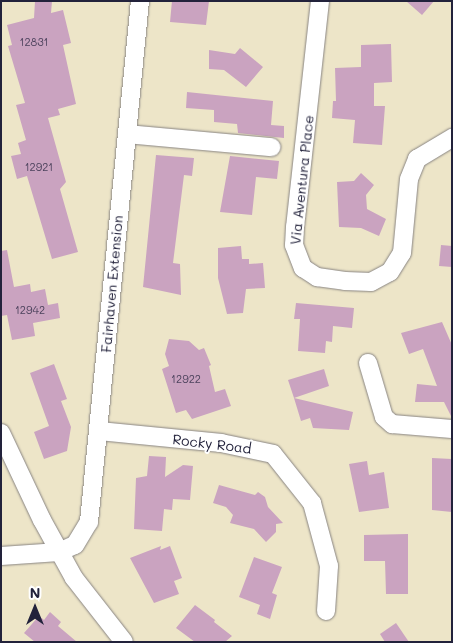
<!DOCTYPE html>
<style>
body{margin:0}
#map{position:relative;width:453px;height:643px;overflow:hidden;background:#ede5c8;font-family:Mali,sans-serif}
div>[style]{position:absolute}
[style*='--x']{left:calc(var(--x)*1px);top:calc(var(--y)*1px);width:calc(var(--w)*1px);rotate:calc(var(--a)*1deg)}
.building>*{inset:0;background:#caa3c0}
.roads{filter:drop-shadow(0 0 1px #888482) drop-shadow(0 0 1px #888482)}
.minor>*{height:18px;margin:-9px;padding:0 9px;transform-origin:9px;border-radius:9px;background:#fff}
span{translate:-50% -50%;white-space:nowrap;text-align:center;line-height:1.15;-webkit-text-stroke:4px #fff;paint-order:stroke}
.number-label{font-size:11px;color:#4c425c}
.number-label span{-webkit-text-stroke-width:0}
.street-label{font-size:14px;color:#22223b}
.frame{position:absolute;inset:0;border:2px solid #22223b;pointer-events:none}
.north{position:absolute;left:10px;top:583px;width:50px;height:50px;-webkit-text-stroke:4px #fff;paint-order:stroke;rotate:0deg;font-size:14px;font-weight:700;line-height:20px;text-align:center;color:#22223b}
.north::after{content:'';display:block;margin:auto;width:18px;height:22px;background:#22223b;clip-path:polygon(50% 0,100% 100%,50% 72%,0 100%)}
</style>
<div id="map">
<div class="building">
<i style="clip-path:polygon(35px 1px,52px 1px,51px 13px,63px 10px,71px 43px,63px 45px,76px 104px,58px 109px,60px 115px,48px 118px,66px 182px,60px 189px,78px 252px,52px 259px,27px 176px,17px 179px,11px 156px,21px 154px,18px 143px,26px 140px,16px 105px,25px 103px,8px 46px,12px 45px,7px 25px,34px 18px)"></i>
<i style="clip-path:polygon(172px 1px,209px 1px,206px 25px,170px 22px)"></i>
<i style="clip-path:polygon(406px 1px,434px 1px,422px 15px)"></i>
<i style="clip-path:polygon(391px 44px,392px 82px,374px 83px,374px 106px,385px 106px,382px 145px,353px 143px,355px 120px,332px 118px,333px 101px,336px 101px,335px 68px,361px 67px,361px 45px)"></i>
<i style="clip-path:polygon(240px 48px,263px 67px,246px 87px,224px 70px,209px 69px,209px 50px,235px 54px)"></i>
<i style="clip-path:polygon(187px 92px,273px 101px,271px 125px,284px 126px,284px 138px,238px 133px,237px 124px,214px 122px,214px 110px,186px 108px)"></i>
<i style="clip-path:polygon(156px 155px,194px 158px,192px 176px,184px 175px,173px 263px,180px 264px,181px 295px,143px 287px)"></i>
<i style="clip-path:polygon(230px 156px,279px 161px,277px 179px,256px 177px,252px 215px,220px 212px)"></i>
<i style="clip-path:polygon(361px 173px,374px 185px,366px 195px,367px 209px,386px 219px,379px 236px,361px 228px,339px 227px,337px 182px,354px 181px)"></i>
<i style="clip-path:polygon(441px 245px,452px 246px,452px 267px,439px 266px)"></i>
<i style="clip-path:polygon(241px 246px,242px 259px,249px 259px,249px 264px,263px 263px,265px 288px,246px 289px,243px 313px,227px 314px,218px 278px,218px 248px)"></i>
<i style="clip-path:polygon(7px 250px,14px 287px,30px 284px,31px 292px,45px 289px,48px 305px,58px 303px,60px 318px,33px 323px,35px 336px,12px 340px,7px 315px,1px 316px,1px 251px)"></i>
<i style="clip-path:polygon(296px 303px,354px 308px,352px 328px,333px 326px,332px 342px,326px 341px,325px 353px,298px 351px,300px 319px,294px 319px)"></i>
<i style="clip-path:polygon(442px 322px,452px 345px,452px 418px,444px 402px,415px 402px,417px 384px,437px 386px,423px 349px,409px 354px,401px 333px)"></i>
<i style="clip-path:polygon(169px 339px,189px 341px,199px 350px,204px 348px,211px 365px,209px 366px,215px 392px,225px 389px,231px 406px,192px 419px,186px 410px,176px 413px,162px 369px,169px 366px,165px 354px)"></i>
<i style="clip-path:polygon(54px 364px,67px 399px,61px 401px,71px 427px,67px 451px,44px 459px,34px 432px,49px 426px,30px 373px)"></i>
<i style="clip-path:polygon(324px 369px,329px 386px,294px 398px,288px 380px)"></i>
<i style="clip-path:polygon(294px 398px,353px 412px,349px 430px,313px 428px,310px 418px,301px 421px)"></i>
<i style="clip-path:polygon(149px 456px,166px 457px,165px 477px,183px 465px,193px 466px,190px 500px,173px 499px,172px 510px,164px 509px,162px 531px,134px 529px,136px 478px,147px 476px)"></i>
<i style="clip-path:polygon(432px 458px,452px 459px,452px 512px,432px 510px)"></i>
<i style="clip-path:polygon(367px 461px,369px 475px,384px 472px,389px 508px,359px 512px,349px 464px)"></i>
<i style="clip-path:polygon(219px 485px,255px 495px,258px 492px,265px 497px,268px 507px,283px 523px,276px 524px,276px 532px,266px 542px,254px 529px,230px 523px,233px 515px,226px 507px,213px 503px)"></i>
<i style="clip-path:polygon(408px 534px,408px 594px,386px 594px,385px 561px,364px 561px,364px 535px)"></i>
<i style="clip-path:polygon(161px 546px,160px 550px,170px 546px,182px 578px,174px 581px,179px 594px,154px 603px,130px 558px)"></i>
<i style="clip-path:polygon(254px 557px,282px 567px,272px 593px,277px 595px,270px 619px,257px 614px,260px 605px,239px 597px)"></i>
<i style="clip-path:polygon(195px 605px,215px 620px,214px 622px,232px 636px,225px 642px,195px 642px,176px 628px)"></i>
<i style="clip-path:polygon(50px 612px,61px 622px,58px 626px,77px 642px,35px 642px,24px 633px,39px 616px,44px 620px)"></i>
<i style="clip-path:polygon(396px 623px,409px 642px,385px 642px,380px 634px)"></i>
</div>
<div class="roads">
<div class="minor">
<i style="--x:320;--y:1;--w:227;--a:96.3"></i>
<i style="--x:295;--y:227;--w:18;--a:93"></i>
<i style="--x:294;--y:245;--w:25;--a:69"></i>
<i style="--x:303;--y:268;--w:17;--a:33"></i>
<i style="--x:317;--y:277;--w:28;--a:8"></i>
<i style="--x:345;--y:281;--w:26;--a:2"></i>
<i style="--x:371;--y:282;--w:21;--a:-28"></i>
<i style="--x:390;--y:272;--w:22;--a:-58"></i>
<i style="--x:402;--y:253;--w:74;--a:-84.6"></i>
<i style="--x:409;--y:179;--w:22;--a:-68"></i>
<i style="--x:417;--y:159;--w:41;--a:-31"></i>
<i style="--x:127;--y:134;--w:145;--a:5.2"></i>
<i style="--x:368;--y:363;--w:56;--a:73.5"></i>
<i style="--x:384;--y:417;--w:11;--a:41"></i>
<i style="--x:392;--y:424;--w:60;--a:4.8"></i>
<i style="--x:99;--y:431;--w:123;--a:5.6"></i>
<i style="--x:221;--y:443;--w:53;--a:11.9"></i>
<i style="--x:273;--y:454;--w:63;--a:51.5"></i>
<i style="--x:312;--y:503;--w:65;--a:74.9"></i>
<i style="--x:329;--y:566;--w:45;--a:93.8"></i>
<i style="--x:1;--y:433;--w:96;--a:64.8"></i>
<i style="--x:42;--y:520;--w:66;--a:61.1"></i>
<i style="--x:74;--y:578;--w:81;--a:52"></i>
<i style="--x:1;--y:556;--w:58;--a:-3.9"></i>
<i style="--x:59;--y:552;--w:17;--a:-24"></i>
<i style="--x:75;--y:545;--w:27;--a:-59"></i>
<i style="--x:89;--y:522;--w:523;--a:-84.41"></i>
</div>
</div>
<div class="number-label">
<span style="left:34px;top:42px">12831</span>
<span style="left:39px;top:167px">12921</span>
<span style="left:30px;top:310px">12942</span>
<span style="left:186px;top:379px">12922</span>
</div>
<div class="street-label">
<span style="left:302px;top:180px;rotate:-84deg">Via Aventura Place</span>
<span style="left:112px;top:284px;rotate:-85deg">Fairhaven Extension</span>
<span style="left:212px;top:444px;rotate:7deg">Rocky Road</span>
</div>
<div class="frame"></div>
<div class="north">N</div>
</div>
